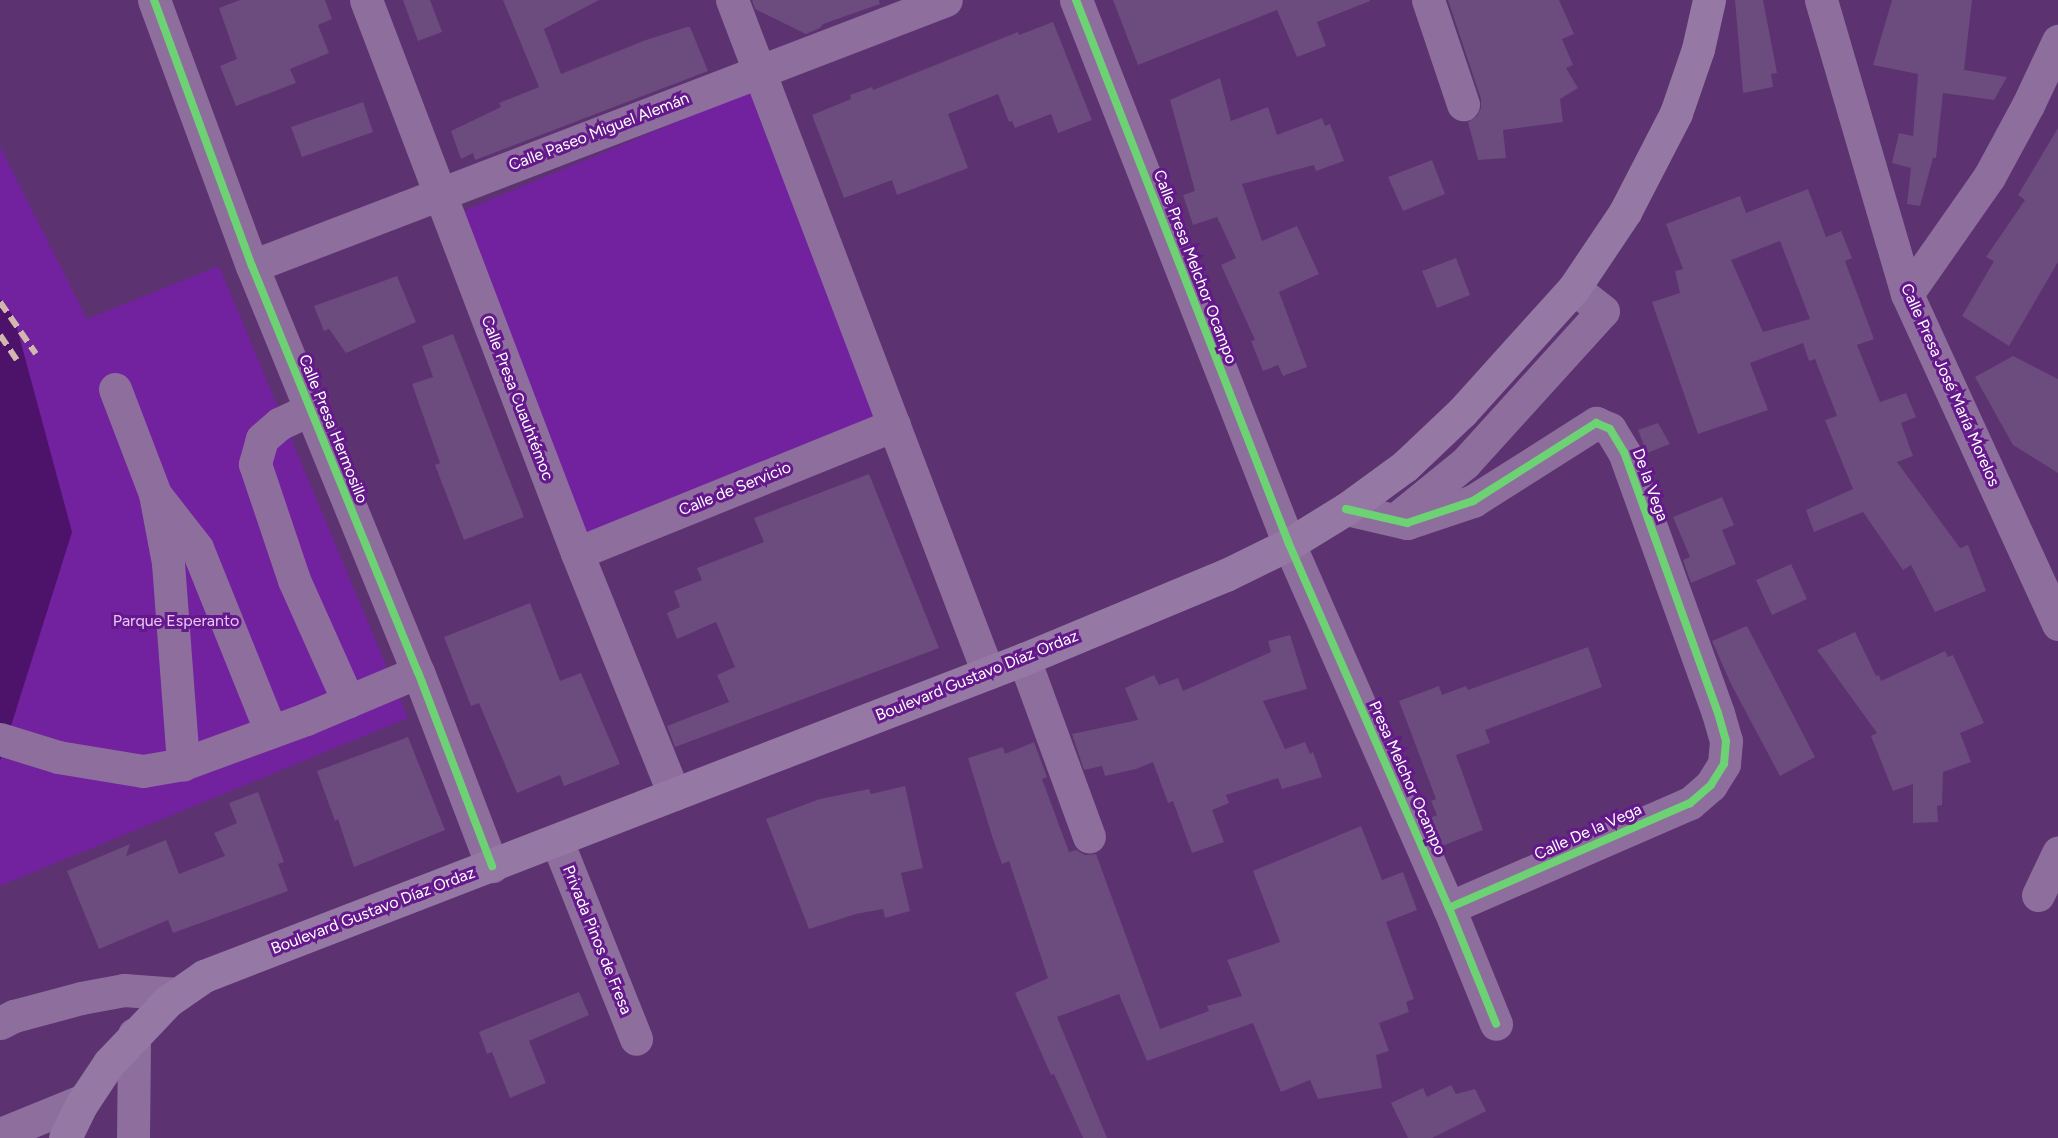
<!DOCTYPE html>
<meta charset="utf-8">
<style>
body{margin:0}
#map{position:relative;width:2058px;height:1138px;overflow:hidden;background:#5c3271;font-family:Figtree,sans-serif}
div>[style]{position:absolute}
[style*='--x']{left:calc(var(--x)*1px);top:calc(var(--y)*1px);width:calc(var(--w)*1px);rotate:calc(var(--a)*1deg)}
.green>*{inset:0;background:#72229e}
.water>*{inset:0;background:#4d126a}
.building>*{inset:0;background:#6c4b7e}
.minor>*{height:33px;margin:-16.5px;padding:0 16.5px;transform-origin:16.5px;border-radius:16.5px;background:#8e6e9d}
.major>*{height:33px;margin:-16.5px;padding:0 16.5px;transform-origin:16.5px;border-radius:16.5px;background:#9578a3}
.quiet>*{height:6px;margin-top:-3px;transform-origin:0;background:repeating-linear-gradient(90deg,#d1b7ad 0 12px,transparent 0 18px)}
.cycleway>*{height:8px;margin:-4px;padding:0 4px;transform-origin:4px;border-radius:4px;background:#6cd273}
span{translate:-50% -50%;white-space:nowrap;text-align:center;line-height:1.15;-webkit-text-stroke:6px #64188b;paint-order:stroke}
.street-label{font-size:16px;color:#fff}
.park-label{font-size:16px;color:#e8c8fa}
</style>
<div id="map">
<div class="green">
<i style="clip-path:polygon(753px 90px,880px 418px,583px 538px,463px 211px)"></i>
<i style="clip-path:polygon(0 146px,87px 319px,219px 266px,408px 718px,0 886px)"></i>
</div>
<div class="water">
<i style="clip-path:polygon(0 299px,14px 317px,72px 532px,0 761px)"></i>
</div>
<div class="building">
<i style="clip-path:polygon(240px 0,325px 0,332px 19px,318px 25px,329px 53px,290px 69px,296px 83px,236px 106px,220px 66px,237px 59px,219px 8px)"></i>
<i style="clip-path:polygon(403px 0,430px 0,442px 32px,418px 41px)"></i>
<i style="clip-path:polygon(503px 0,599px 0,544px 29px,561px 74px,646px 40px,687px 27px,690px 27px,708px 71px,475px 160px,473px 153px,461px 159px,451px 131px,501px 107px,499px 103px,539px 87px)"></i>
<i style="clip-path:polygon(752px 0,879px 0,880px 4px,823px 24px,820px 28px,806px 34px,755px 9px)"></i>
<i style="clip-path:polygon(1113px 0,1370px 0,1370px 1px,1317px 22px,1326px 46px,1297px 57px,1277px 10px,1138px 65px)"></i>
<i style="clip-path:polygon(1448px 0,1559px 0,1574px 34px,1562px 39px,1573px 65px,1566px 68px,1578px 88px,1560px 99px,1563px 122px,1503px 130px,1506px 158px,1478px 160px,1468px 122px,1477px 116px,1481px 108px,1481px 99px)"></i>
<i style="clip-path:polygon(1735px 0,1763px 0,1777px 73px,1771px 74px,1773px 87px,1743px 93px)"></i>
<i style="clip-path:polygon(1892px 0,1972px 0,1964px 70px,2007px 77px,1994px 100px,1943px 93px,1936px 158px,1933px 158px,1920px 206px,1907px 204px,1911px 168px,1892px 163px,1899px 133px,1913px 136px,1918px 74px,1873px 65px)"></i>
<i style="clip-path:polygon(1053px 22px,1092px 120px,1058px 133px,1051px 114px,1015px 128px,1012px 121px,1009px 122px,998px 94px,948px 114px,968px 168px,897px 195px,892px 180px,844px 198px,812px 115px,851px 99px,850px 95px,872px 87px,873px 90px,1018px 32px,1019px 35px)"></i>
<i style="clip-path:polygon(1220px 78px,1231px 121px,1268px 107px,1277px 135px,1322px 118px,1325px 126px,1330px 124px,1344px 161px,1316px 171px,1314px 165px,1242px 184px,1262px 241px,1297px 226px,1319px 274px,1279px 292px,1307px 367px,1283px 376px,1278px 365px,1263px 371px,1251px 341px,1255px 340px,1221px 265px,1236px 258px,1217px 217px,1193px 225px,1183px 195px,1195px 191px,1170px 100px)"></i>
<i style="clip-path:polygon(363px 102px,373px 132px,302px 157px,291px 127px)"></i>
<i style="clip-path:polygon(2058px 128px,2058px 262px,2009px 346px,1962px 316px,1994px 261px,1986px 257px,2025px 200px,2018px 195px)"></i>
<i style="clip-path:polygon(1432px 160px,1445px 194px,1403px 211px,1388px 177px)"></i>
<i style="clip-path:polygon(evenodd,1808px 189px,1826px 237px,1841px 231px,1852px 258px,1845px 261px,1874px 339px,1857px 345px,1880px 402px,1906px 393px,1916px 417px,1901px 423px,1913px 456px,1897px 462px,1960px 548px,1968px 545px,1986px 591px,1935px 612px,1911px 565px,1903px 570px,1863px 512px,1814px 532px,1806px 510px,1853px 489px,1825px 420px,1837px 416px,1815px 359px,1809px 361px,1803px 343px,1750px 363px,1768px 410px,1698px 434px,1652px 302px,1680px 293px,1675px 271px,1683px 269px,1666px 224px,1740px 196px,1746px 213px,1808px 189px,1780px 241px,1810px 319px,1763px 332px,1731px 260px,1780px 241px)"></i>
<i style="clip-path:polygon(1456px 258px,1470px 295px,1437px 308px,1422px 271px)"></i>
<i style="clip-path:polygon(397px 276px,416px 322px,346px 353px,329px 329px,324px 331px,314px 306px)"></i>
<i style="clip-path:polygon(453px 334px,524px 517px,464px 540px,435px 465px,440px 463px,412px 384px,433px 377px,422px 346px)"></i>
<i style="clip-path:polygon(2013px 356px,2058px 379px,2058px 473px,2013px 445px,1975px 377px)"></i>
<i style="clip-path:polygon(1658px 423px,1670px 444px,1647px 453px,1638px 430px)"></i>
<i style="clip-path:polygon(869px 474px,939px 648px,675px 747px,667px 726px,729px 702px,717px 675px,735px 667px,716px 622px,677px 639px,667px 613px,680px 607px,674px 591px,702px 580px,697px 568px,764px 542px,754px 518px)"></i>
<i style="clip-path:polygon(1722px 497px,1734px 525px,1722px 530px,1736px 564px,1691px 583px,1683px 560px,1690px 557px,1673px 517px)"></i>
<i style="clip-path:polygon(1791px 564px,1807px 599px,1772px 615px,1756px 580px)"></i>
<i style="clip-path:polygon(530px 603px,560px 681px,581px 673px,620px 764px,564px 786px,560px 775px,517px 793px,479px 703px,471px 706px,444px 637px)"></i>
<i style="clip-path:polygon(1747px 626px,1815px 757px,1780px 776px,1731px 684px,1712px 641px)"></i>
<i style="clip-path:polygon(1855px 632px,1876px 676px,1879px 675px,1881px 681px,1945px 651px,1948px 657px,1953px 655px,1984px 723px,1960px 733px,1971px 762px,1943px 772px,1942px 805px,1937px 806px,1938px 822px,1913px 823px,1913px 784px,1893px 791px,1871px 736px,1877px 733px,1817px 650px)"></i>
<i style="clip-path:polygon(1290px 635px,1307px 689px,1263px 701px,1285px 749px,1305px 742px,1310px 754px,1313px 752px,1322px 777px,1282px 789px,1278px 778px,1226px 795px,1229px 803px,1212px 810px,1224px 842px,1192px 853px,1173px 801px,1168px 803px,1153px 762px,1136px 769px,1105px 776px,1102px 766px,1084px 770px,1072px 734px,1138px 720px,1125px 688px,1154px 675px,1159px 685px,1178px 678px,1183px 691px,1271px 652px,1268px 641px)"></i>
<i style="clip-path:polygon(1588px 647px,1602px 687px,1485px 730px,1490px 743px,1456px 755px,1483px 830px,1442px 846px,1430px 818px,1437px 815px,1431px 801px,1436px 799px,1399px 701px,1439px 686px,1442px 695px,1466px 686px,1468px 690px)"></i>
<i style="clip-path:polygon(408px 737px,445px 830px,354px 867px,338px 819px,335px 821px,317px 771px)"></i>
<i style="clip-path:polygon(1034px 742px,1047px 777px,1042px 779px,1069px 852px,1076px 850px,1085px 855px,1096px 854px,1160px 1029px,1209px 1011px,1207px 1006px,1242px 996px,1227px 960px,1280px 942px,1253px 871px,1361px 826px,1382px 880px,1403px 872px,1417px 910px,1386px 922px,1414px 999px,1406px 1002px,1409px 1012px,1379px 1023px,1389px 1051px,1376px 1055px,1382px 1088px,1318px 1099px,1310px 1080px,1281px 1092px,1253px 1023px,1147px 1061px,1119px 994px,1057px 1017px,1107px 1138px,1083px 1138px,1054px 1074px,1051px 1075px,1015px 993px,1048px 978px,1009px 861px,1002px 864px,993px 839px,968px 758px,1003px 747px,1005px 754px)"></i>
<i style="clip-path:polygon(905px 786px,923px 868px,901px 873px,910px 911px,885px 918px,883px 909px,856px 914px,809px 929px,766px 819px,820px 799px,869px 789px,871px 794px)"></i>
<i style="clip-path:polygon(258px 792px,284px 862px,278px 864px,288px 891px,173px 933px,168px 920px,99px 949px,67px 871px,130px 844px,126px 856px,166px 840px,179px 874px,225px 856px,214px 833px,237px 823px,229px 803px)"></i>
<i style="clip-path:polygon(579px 992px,589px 1015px,529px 1041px,546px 1083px,510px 1098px,492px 1052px,487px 1054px,479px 1032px)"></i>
<i style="clip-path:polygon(1451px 1085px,1456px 1094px,1475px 1089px,1486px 1111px,1432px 1138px,1408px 1138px,1391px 1103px,1423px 1088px,1427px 1097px)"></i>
</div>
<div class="minor">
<i style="--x:154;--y:0;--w:283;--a:69.8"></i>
<i style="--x:252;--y:266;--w:439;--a:67.8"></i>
<i style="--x:418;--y:672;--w:208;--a:69.1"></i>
<i style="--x:366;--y:0;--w:592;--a:69.12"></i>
<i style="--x:577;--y:553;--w:260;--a:68.1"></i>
<i style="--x:732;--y:0;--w:720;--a:69.17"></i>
<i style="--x:1076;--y:0;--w:584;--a:68.62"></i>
<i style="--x:1289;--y:544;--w:398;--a:66.3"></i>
<i style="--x:1449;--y:908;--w:125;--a:67.9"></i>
<i style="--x:1428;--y:0;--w:110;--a:71.4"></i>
<i style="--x:1821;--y:0;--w:306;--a:73.7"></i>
<i style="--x:1907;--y:294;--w:363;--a:65.4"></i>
<i style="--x:252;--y:266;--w:743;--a:-20.97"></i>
<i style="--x:1907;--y:294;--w:143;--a:-55"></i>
<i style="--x:1989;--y:177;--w:82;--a:-61.6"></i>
<i style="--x:2028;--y:105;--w:71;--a:-64.9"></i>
<i style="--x:115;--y:389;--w:112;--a:69.1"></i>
<i style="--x:155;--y:494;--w:70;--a:79.3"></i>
<i style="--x:168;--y:563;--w:202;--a:85.7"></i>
<i style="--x:311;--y:409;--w:35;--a:155"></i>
<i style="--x:279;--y:424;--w:23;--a:139"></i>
<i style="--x:262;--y:439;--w:26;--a:106"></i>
<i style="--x:255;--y:464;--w:122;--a:71.4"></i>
<i style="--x:294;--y:580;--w:133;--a:65.9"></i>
<i style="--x:158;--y:498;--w:63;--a:52"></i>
<i style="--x:197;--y:548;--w:198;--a:68.1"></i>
<i style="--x:1346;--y:509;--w:63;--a:12.9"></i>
<i style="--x:1407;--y:523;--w:70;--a:-18.4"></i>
<i style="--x:1473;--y:501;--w:146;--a:-32.4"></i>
<i style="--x:1596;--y:423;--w:15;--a:23"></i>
<i style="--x:1610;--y:429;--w:27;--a:59"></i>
<i style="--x:1624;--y:452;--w:277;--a:70.2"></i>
<i style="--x:1718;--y:713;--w:29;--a:74"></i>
<i style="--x:1726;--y:741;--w:23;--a:95"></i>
<i style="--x:1724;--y:764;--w:25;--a:122"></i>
<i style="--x:1711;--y:785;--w:28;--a:139"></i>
<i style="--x:1690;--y:803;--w:263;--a:156.5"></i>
<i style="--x:1396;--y:519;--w:89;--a:-39.1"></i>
<i style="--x:1465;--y:463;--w:205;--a:-47.8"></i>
<i style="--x:1603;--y:311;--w:37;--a:-142"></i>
<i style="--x:577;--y:553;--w:342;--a:-22"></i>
<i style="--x:1024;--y:659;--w:189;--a:69.9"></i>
<i style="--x:0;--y:739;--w:61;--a:17.2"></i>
<i style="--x:58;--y:757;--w:86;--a:9.4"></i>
<i style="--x:143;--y:771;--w:41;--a:-9.9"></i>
<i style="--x:183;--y:764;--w:131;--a:-20.1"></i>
<i style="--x:306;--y:719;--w:121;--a:-22.8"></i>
<i style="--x:557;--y:841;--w:213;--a:68.2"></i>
<i style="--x:2038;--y:895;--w:47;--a:-64.5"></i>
<i style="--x:0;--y:1023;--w:16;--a:-27"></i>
<i style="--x:14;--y:1016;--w:69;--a:-15"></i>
<i style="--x:81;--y:998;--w:44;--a:-10.5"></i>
<i style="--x:124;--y:990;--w:54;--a:4.2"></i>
<i style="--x:0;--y:1134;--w:91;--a:-22"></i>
<i style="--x:133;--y:1138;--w:104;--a:-89.4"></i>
</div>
<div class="major">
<i style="--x:65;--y:1138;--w:37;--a:-64"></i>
<i style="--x:81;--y:1105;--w:50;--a:-56.3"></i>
<i style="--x:109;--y:1063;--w:86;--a:-46.4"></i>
<i style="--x:168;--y:1001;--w:44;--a:-34.8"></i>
<i style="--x:204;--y:976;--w:879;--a:-21.14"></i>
<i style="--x:1024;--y:659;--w:219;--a:-22.6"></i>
<i style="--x:1226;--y:575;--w:70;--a:-26.2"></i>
<i style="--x:1289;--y:544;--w:67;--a:-31.6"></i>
<i style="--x:1346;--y:509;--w:73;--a:-36.1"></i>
<i style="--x:1405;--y:466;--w:79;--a:-43.5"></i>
<i style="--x:1462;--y:412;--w:167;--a:-47.9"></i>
<i style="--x:1574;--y:288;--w:92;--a:-56.1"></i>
<i style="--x:1625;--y:212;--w:111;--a:-62.7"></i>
<i style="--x:1676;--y:113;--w:68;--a:-71"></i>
<i style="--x:1698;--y:49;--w:50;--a:-77.3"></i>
</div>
<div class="quiet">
<i style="--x:0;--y:302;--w:63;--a:55.3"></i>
<i style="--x:0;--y:335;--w:30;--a:56"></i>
</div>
<div class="cycleway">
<i style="--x:154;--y:0;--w:283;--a:69.8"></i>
<i style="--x:252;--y:266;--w:439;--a:67.8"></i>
<i style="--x:418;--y:672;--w:208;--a:69.1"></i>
<i style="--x:1076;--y:0;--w:584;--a:68.62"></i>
<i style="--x:1289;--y:544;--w:398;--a:66.3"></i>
<i style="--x:1449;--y:908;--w:125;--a:67.9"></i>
<i style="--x:1346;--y:509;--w:63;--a:12.9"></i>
<i style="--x:1407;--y:523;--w:70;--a:-18.4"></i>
<i style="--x:1473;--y:501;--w:146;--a:-32.4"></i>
<i style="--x:1596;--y:423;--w:15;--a:23"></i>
<i style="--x:1610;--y:429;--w:27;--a:59"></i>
<i style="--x:1624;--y:452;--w:277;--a:70.2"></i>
<i style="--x:1718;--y:713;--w:29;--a:74"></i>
<i style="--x:1726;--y:741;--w:23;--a:95"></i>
<i style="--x:1724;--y:764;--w:25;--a:122"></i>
<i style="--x:1711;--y:785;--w:28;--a:139"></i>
<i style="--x:1690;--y:803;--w:263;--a:156.5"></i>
</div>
<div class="street-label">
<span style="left:599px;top:132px;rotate:-21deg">Calle Paseo Miguel Alemán</span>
<span style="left:1195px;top:267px;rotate:69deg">Calle Presa Melchor Ocampo</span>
<span style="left:1950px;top:385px;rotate:66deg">Calle Presa José María Morelos</span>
<span style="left:517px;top:398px;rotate:69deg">Calle Presa Cuauhtémoc</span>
<span style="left:333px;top:429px;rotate:68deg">Calle Presa Hermosillo</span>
<span style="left:1650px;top:485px;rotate:70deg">De la Vega</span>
<span style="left:735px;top:489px;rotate:-22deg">Calle de Servicio</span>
<span style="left:977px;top:676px;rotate:-22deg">Boulevard Gustavo Díaz Ordaz</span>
<span style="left:1407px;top:778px;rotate:66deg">Presa Melchor Ocampo</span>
<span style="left:1588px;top:832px;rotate:-24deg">Calle De la Vega</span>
<span style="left:373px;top:911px;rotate:-21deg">Boulevard Gustavo Díaz Ordaz</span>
<span style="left:597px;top:940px;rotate:68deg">Privada Pinos de Fresa</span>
</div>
<div class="park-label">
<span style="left:176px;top:621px">Parque Esperanto</span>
</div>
</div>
